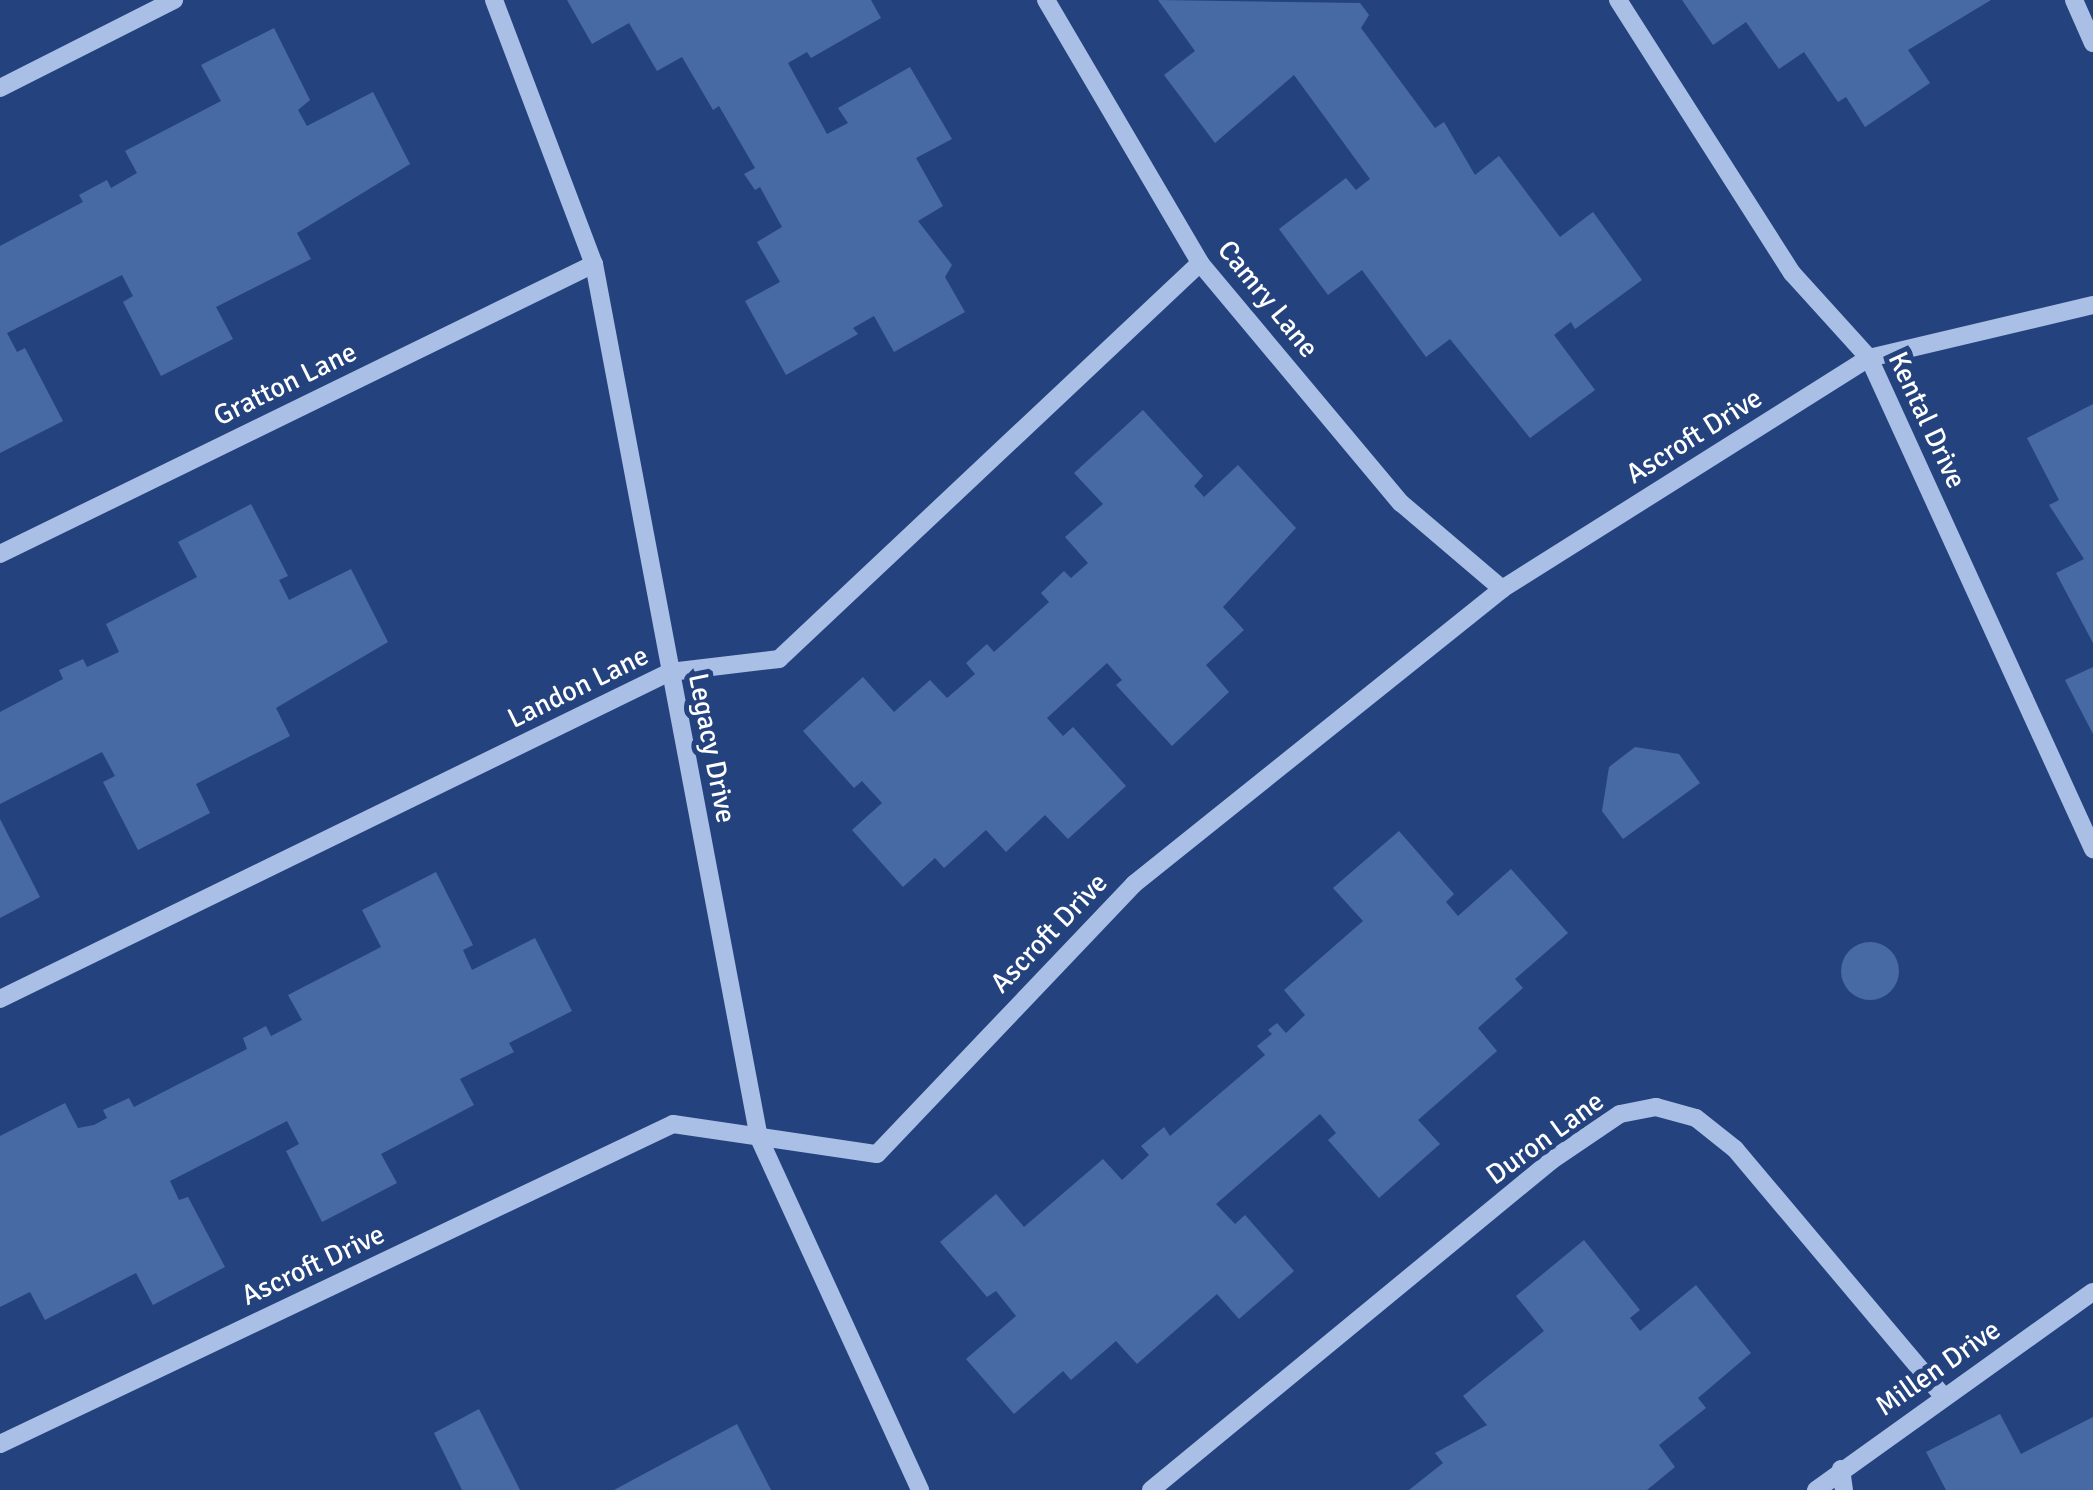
<!DOCTYPE html>
<style>
body{margin:0}
#map{position:relative;width:2093px;height:1490px;overflow:hidden;background:#24437e;font-family:Signika,sans-serif}
div>[style]{position:absolute}
[style*='--x']{left:calc(var(--x)*1px);top:calc(var(--y)*1px);width:calc(var(--w)*1px);rotate:calc(var(--a)*1deg)}
.building>*{inset:0;background:#486aa4}
.round{border-radius:50%}
.minor>*{height:18px;margin:-9px;padding:0 9px;transform-origin:9px;border-radius:9px;background:#a9bfe6}
span{translate:-50% -50%;white-space:nowrap;text-align:center;line-height:1.15;-webkit-text-stroke:10px #24437e;paint-order:stroke}
.street-label{font-size:28px;color:#fff}
</style>
<div id="map">
<div class="building">
<i style="clip-path:polygon(567px 0,871px 0,881px 18px,811px 58px,807px 52px,788px 63px,827px 134px,848px 123px,838px 108px,910px 67px,952px 139px,916px 158px,943px 206px,918px 221px,952px 265px,945px 277px,965px 312px,894px 352px,874px 316px,853px 328px,858px 334px,786px 375px,745px 301px,780px 282px,757px 242px,782px 227px,760px 187px,755px 190px,744px 174px,755px 168px,719px 106px,713px 110px,682px 57px,657px 71px,629px 23px,592px 44px)"></i>
<i style="clip-path:polygon(1158px 0,1360px 3px,1369px 15px,1361px 28px,1435px 128px,1444px 122px,1475px 175px,1499px 156px,1560px 237px,1593px 212px,1642px 280px,1575px 329px,1571px 322px,1554px 335px,1595px 390px,1530px 438px,1450px 339px,1426px 357px,1362px 270px,1328px 295px,1279px 229px,1346px 178px,1356px 190px,1370px 179px,1294px 75px,1215px 143px,1164px 75px,1195px 51px)"></i>
<i style="clip-path:polygon(1682px 0,1991px 0,1908px 50px,1930px 83px,1865px 127px,1846px 97px,1838px 102px,1804px 52px,1779px 69px,1746px 22px,1713px 45px)"></i>
<i style="clip-path:polygon(274px 28px,310px 100px,298px 110px,307px 126px,373px 92px,410px 164px,297px 233px,311px 259px,216px 307px,233px 339px,161px 376px,123px 302px,133px 296px,122px 275px,7px 333px,17px 352px,25px 348px,63px 421px,0 453px,0 246px,83px 202px,79px 195px,107px 180px,111px 188px,137px 173px,125px 151px,221px 101px,201px 65px)"></i>
<i style="clip-path:polygon(2093px 404px,2093px 643px,2056px 573px,2084px 559px,2049px 505px,2059px 500px,2027px 438px)"></i>
<i style="clip-path:polygon(1143px 410px,1203px 476px,1194px 486px,1204px 497px,1238px 465px,1296px 528px,1223px 607px,1244px 630px,1206px 665px,1229px 692px,1172px 746px,1116px 685px,1122px 680px,1107px 663px,1047px 718px,1063px 736px,1073px 727px,1126px 786px,1068px 839px,1045px 815px,1006px 852px,986px 830px,944px 868px,935px 858px,903px 887px,852px 830px,882px 803px,862px 781px,854px 788px,803px 731px,863px 677px,894px 712px,930px 680px,947px 698px,975px 674px,966px 663px,987px 644px,994px 652px,1049px 602px,1041px 593px,1064px 571px,1071px 578px,1088px 563px,1065px 537px,1103px 504px,1074px 473px)"></i>
<i style="clip-path:polygon(251px 504px,288px 576px,279px 580px,289px 600px,351px 569px,388px 642px,276px 708px,290px 736px,196px 784px,210px 813px,138px 850px,103px 782px,115px 776px,102px 752px,0 804px,0 712px,63px 679px,59px 670px,83px 659px,87px 667px,119px 652px,106px 624px,197px 577px,178px 542px)"></i>
<i style="clip-path:polygon(2093px 667px,2093px 734px,2065px 680px)"></i>
<i style="clip-path:polygon(1635px 747px,1679px 754px,1700px 783px,1623px 839px,1602px 811px,1609px 767px)"></i>
<i style="clip-path:polygon(0 819px,40px 897px,0 918px)"></i>
<i style="clip-path:polygon(1399px 831px,1454px 894px,1446px 902px,1458px 916px,1511px 869px,1568px 933px,1515px 979px,1523px 988px,1478px 1028px,1497px 1051px,1418px 1120px,1440px 1144px,1379px 1198px,1328px 1140px,1336px 1133px,1320px 1114px,1216px 1204px,1235px 1224px,1245px 1215px,1294px 1271px,1239px 1319px,1217px 1294px,1137px 1364px,1116px 1341px,1071px 1380px,1063px 1371px,1014px 1414px,966px 1359px,1016px 1316px,996px 1291px,987px 1297px,940px 1242px,996px 1194px,1024px 1227px,1103px 1159px,1122px 1180px,1149px 1155px,1141px 1146px,1164px 1127px,1170px 1136px,1265px 1055px,1257px 1046px,1272px 1034px,1268px 1030px,1277px 1023px,1286px 1033px,1305px 1015px,1284px 990px,1363px 921px,1333px 888px)"></i>
<i style="clip-path:polygon(436px 872px,473px 945px,463px 950px,472px 970px,535px 938px,572px 1011px,509px 1043px,514px 1052px,460px 1079px,474px 1105px,381px 1154px,397px 1183px,322px 1222px,286px 1151px,299px 1144px,287px 1121px,170px 1181px,179px 1200px,188px 1197px,225px 1267px,153px 1305px,136px 1273px,45px 1320px,30px 1292px,0 1307px,0 1136px,65px 1103px,78px 1128px,94px 1125px,107px 1118px,103px 1110px,129px 1098px,134px 1107px,247px 1049px,243px 1038px,266px 1026px,271px 1036px,302px 1020px,288px 995px,381px 947px,362px 910px)"></i>
<i class="round" style="left:1841px;top:942px;width:58px;height:58px"></i>
<i style="clip-path:polygon(1584px 1240px,1640px 1310px,1630px 1318px,1640px 1331px,1696px 1285px,1751px 1353px,1698px 1398px,1706px 1408px,1659px 1445px,1675px 1467px,1647px 1490px,1409px 1490px,1443px 1463px,1435px 1453px,1487px 1425px,1463px 1396px,1544px 1331px,1516px 1296px)"></i>
<i style="clip-path:polygon(479px 1409px,520px 1490px,462px 1490px,434px 1433px)"></i>
<i style="clip-path:polygon(2000px 1414px,2021px 1454px,2093px 1417px,2093px 1490px,1946px 1490px,1926px 1452px)"></i>
<i style="clip-path:polygon(737px 1424px,771px 1490px,614px 1490px)"></i>
</div>
<div class="minor">
<i style="--x:494;--y:0;--w:282;--a:69.3"></i>
<i style="--x:594;--y:264;--w:889;--a:79.31"></i>
<i style="--x:759;--y:1138;--w:387;--a:65.4"></i>
<i style="--x:1046;--y:0;--w:305;--a:59.6"></i>
<i style="--x:1200;--y:263;--w:313;--a:50.1"></i>
<i style="--x:1401;--y:503;--w:133;--a:40.4"></i>
<i style="--x:1618;--y:0;--w:324;--a:57.5"></i>
<i style="--x:1792;--y:273;--w:115;--a:47.8"></i>
<i style="--x:1869;--y:358;--w:540;--a:65.48"></i>
<i style="--x:2074;--y:0;--w:47;--a:66.2"></i>
<i style="--x:0;--y:88;--w:195;--a:-26.8"></i>
<i style="--x:0;--y:554;--w:661;--a:-26.02"></i>
<i style="--x:0;--y:999;--w:746;--a:-26.02"></i>
<i style="--x:670;--y:672;--w:110;--a:-6.8"></i>
<i style="--x:779;--y:659;--w:578;--a:-43.25"></i>
<i style="--x:0;--y:1444;--w:745;--a:-25.43"></i>
<i style="--x:673;--y:1124;--w:206;--a:8.4"></i>
<i style="--x:877;--y:1154;--w:373;--a:-46.4"></i>
<i style="--x:1134;--y:884;--w:472;--a:-38.7"></i>
<i style="--x:1502;--y:589;--w:434;--a:-32.2"></i>
<i style="--x:1869;--y:358;--w:230;--a:-13.3"></i>
<i style="--x:1841;--y:1469;--w:21;--a:82"></i>
<i style="--x:1151;--y:1490;--w:519;--a:-39.45"></i>
<i style="--x:1552;--y:1160;--w:82;--a:-34.1"></i>
<i style="--x:1620;--y:1114;--w:37;--a:-11"></i>
<i style="--x:1656;--y:1107;--w:41;--a:15.4"></i>
<i style="--x:1696;--y:1118;--w:50;--a:38.5"></i>
<i style="--x:1735;--y:1149;--w:324;--a:49.9"></i>
<i style="--x:1816;--y:1490;--w:340;--a:-35.6"></i>
</div>
<div class="street-label">
<span style="left:1268px;top:299px;rotate:51deg">Camry Lane</span>
<span style="left:285px;top:384px;rotate:-26deg">Gratton Lane</span>
<span style="left:1927px;top:420px;rotate:65deg">Kental Drive</span>
<span style="left:1694px;top:436px;rotate:-32deg">Ascroft Drive</span>
<span style="left:578px;top:687px;rotate:-26deg">Landon Lane</span>
<span style="left:712px;top:748px;rotate:79deg">Legacy Drive</span>
<span style="left:1049px;top:933px;rotate:-46deg">Ascroft Drive</span>
<span style="left:1545px;top:1138px;rotate:-36deg">Duron Lane</span>
<span style="left:313px;top:1265px;rotate:-25deg">Ascroft Drive</span>
<span style="left:1938px;top:1368px;rotate:-35deg">Millen Drive</span>
</div>
</div>
